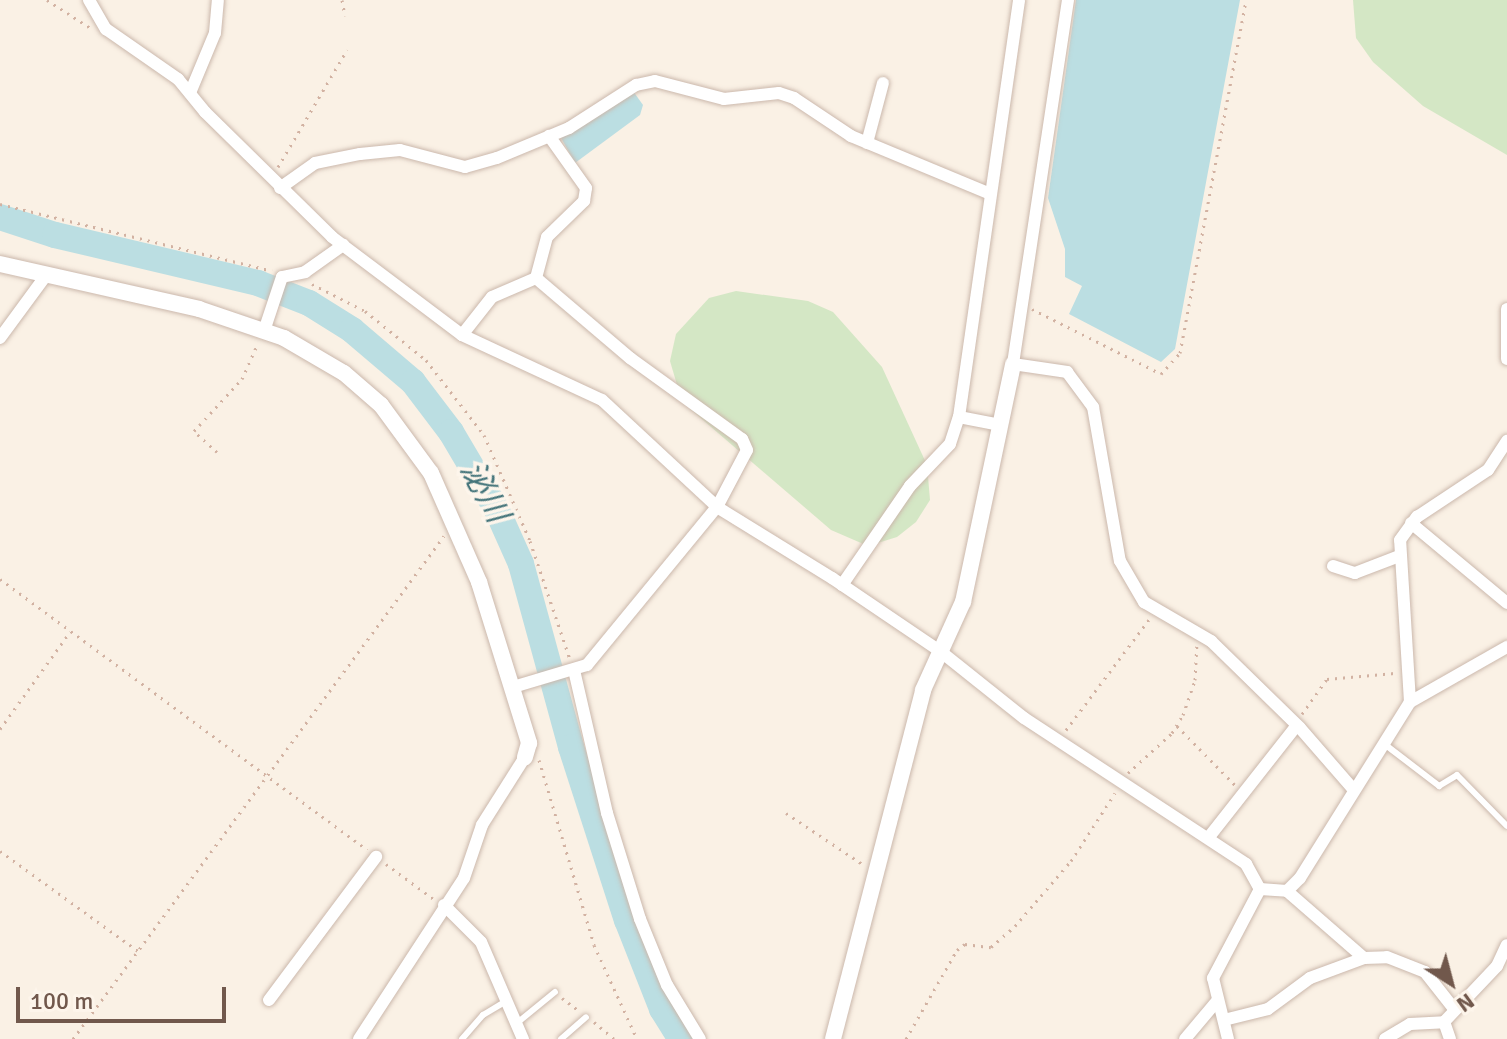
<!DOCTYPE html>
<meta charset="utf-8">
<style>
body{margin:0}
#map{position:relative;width:1507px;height:1039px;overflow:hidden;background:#faf1e5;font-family:Signika,"Noto Sans JP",sans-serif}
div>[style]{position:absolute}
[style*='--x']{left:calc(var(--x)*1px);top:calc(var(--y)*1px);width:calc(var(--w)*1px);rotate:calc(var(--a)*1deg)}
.green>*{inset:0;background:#d4e7c5}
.water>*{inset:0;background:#bbdee2}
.river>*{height:26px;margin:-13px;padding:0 13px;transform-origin:13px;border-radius:13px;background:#bbdee2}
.path>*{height:3px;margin-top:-1.5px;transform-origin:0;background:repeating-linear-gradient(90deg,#d2b2a2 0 2px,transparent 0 8px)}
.roads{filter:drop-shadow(0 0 2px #cbb8ac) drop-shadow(0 0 2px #cbb8ac)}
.service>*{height:6px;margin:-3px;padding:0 3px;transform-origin:3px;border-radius:3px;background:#fff}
.minor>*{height:12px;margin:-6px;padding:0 6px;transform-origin:6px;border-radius:6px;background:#fff}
.tertiary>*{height:16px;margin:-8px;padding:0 8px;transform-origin:8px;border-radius:8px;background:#fff}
span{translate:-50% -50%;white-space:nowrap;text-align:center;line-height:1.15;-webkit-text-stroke:7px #fdf5eb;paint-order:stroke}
.water-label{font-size:32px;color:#45757b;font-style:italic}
.north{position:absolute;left:1411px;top:943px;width:80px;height:80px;-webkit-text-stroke:6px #fdf5eb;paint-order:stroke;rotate:144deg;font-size:22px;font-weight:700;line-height:32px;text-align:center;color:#71584c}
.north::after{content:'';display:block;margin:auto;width:28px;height:36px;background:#71584c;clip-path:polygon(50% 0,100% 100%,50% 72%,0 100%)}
.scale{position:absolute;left:16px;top:987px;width:210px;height:36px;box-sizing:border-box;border:4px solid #71584c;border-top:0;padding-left:10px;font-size:24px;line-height:28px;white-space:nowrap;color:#71584c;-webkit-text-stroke:6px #fdf5eb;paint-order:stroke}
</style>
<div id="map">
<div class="green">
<i style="clip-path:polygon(1353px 0,1507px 0,1507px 155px,1423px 106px,1373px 62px,1356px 38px)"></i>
<i style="clip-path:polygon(736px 291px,808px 301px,833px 312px,882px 367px,927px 465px,930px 500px,916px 522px,897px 537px,868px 546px,831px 530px,682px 402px,670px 361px,676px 334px,709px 298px)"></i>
</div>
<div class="water">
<i style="clip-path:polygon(1076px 0,1240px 0,1175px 349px,1161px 362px,1069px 314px,1082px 286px,1065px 277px,1065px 249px,1048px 198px)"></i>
<i style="clip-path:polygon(633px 91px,643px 105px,640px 115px,575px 163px,560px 136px)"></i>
</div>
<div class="river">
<i style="--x:0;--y:217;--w:58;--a:18.1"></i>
<i style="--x:55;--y:235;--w:209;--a:13.3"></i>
<i style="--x:258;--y:283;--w:55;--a:21.4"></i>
<i style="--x:309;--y:303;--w:51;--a:32.1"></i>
<i style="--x:352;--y:330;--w:80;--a:40.4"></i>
<i style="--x:413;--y:382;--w:63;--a:52.8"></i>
<i style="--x:451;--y:432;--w:88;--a:59.4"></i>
<i style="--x:496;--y:508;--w:61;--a:65.9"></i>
<i style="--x:521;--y:564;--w:190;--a:74.7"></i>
<i style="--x:571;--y:747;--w:182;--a:72.1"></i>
<i style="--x:627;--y:920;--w:96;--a:68.5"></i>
<i style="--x:662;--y:1009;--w:36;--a:58"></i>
</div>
<div class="path">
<i style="--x:47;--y:0;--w:54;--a:32.8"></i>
<i style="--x:342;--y:0;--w:16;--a:79"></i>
<i style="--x:278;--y:167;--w:136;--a:-59.5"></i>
<i style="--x:0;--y:204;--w:280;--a:13.8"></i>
<i style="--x:312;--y:284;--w:59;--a:27"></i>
<i style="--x:365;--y:311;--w:78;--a:38.8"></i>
<i style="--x:426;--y:360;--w:95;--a:52.3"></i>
<i style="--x:484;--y:435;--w:116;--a:66.5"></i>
<i style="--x:530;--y:541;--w:125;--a:71.3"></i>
<i style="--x:1032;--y:309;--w:144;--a:26.7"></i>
<i style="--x:1161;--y:374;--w:28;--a:-48"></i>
<i style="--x:1180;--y:353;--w:359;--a:-79.4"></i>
<i style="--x:217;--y:452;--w:31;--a:-138"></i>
<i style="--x:194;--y:431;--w:71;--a:-47.3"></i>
<i style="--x:242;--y:379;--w:37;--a:-66"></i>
<i style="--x:0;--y:579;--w:456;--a:36.4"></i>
<i style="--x:1302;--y:714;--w:43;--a:-54.5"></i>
<i style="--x:1327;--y:679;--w:68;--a:-5"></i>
<i style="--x:1177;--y:726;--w:84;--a:45.5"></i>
<i style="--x:0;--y:729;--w:120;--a:-54.2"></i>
<i style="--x:1066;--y:730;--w:140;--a:-53.1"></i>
<i style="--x:539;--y:760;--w:193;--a:73.4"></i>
<i style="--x:594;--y:945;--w:103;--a:65.4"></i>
<i style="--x:1128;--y:773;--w:59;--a:-42.3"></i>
<i style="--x:1172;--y:733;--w:21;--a:-59"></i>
<i style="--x:1183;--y:715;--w:37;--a:-71"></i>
<i style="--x:1195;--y:680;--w:34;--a:-87"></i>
<i style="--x:786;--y:813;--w:94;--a:33.7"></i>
<i style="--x:0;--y:851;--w:170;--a:35.9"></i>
<i style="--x:386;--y:864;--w:61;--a:36.3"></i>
<i style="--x:562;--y:998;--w:20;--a:37"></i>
<i style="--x:594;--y:1022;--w:26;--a:40"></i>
<i style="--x:73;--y:1039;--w:625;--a:-53.59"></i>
<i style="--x:906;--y:1039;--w:103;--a:-60.2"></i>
<i style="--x:957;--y:950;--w:10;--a:-37"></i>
<i style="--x:965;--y:944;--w:26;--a:7"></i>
<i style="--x:991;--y:947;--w:32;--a:-41"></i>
<i style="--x:1015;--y:926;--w:86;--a:-49.3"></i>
<i style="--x:1071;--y:861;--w:81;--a:-57.1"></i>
</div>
<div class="roads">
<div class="service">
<i style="--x:1383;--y:743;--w:71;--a:37.5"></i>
<i style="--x:1439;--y:786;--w:21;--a:-31"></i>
<i style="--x:1457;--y:775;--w:71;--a:45.6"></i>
<i style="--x:517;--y:1023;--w:49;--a:-39.2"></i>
<i style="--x:462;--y:1039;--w:32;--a:-49"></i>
<i style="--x:483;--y:1015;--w:26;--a:-31"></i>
<i style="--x:561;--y:1039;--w:33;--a:-41"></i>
</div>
<div class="minor">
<i style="--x:89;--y:0;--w:34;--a:60"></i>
<i style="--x:106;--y:29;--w:88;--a:34.8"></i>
<i style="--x:178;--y:79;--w:43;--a:50.7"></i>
<i style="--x:205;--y:112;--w:178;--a:44.5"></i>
<i style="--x:332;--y:237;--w:163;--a:37"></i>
<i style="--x:462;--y:335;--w:154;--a:24.9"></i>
<i style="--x:602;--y:400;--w:157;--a:42.9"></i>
<i style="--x:717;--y:507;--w:135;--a:31.7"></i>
<i style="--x:832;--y:578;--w:130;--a:34.1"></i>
<i style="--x:940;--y:651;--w:107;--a:38.6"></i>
<i style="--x:1024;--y:718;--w:266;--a:33.3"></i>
<i style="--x:1246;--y:864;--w:29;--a:61"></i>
<i style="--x:1260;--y:889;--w:101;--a:117.8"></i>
<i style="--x:1213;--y:978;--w:63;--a:76.2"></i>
<i style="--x:1068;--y:0;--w:368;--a:98.6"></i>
<i style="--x:1013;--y:364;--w:55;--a:8.4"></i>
<i style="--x:1067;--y:372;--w:44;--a:53.4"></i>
<i style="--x:1093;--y:407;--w:156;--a:80.1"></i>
<i style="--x:1120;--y:561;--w:48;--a:59.7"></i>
<i style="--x:1144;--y:602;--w:78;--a:30.2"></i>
<i style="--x:1211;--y:641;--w:124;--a:44.3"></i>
<i style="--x:1300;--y:728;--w:81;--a:49"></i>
<i style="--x:190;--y:93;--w:65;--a:-67.4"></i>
<i style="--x:215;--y:33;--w:33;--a:-85"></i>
<i style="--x:867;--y:143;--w:62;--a:-75.1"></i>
<i style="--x:280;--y:188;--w:43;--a:-35.5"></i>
<i style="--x:315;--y:163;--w:46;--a:-11.3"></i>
<i style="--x:360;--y:154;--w:40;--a:-5.7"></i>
<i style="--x:400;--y:150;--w:67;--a:14.7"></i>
<i style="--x:465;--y:167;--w:33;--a:-16"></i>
<i style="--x:497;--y:158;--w:78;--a:-22.6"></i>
<i style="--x:569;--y:128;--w:80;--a:-32.7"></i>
<i style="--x:636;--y:85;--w:19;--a:-12"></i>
<i style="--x:655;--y:81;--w:71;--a:14.6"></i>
<i style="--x:724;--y:99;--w:55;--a:-6.2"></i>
<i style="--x:779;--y:93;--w:16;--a:18"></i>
<i style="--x:794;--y:98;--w:69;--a:33.7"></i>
<i style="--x:851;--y:136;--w:151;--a:22.6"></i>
<i style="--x:536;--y:278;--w:42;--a:-75"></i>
<i style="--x:547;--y:237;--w:52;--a:-44.2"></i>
<i style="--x:584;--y:201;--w:13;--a:-81"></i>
<i style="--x:586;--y:188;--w:64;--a:-125.4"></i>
<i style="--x:1507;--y:309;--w:50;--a:90"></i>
<i style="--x:264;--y:331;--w:57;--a:-71.6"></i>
<i style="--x:282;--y:277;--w:24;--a:-12"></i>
<i style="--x:305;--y:272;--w:47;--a:-35.4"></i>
<i style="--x:462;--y:335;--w:48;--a:-51.7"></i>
<i style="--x:492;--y:297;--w:48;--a:-23.4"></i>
<i style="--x:0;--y:338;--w:74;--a:-53.7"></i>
<i style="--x:959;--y:417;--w:42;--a:11"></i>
<i style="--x:1411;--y:523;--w:125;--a:39.8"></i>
<i style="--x:1333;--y:566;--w:23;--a:18"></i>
<i style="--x:1355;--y:573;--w:45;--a:-20.9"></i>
<i style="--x:842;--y:585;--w:120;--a:-55.5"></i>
<i style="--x:910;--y:486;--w:58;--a:-46.4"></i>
<i style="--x:950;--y:444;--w:28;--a:-72"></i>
<i style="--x:959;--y:417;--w:421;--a:-81.8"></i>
<i style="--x:574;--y:670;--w:147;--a:77"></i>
<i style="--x:607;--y:813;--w:111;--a:72.7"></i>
<i style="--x:640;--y:919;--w:71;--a:67.8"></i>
<i style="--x:667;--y:985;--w:63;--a:58.6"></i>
<i style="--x:513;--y:687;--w:77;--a:-16.6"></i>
<i style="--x:587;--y:665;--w:205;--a:-50.6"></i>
<i style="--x:717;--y:507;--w:64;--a:-62.2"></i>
<i style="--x:747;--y:450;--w:12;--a:-114"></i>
<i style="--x:742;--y:439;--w:138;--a:-144.1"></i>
<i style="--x:630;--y:358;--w:123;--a:-139.6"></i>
<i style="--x:1410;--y:702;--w:162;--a:-93.5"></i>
<i style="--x:1400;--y:540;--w:29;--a:-54"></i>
<i style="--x:1417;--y:517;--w:85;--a:-33.5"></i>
<i style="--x:1488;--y:470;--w:35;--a:-57"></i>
<i style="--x:1209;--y:837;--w:142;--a:-51.8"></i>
<i style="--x:1260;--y:889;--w:27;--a:4"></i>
<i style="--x:1287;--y:891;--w:102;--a:41"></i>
<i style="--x:1364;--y:958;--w:23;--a:-2"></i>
<i style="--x:1387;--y:957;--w:41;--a:21.5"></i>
<i style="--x:1425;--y:972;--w:48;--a:51.7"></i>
<i style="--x:1287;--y:891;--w:18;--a:-45"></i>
<i style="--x:1300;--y:878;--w:208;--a:-58"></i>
<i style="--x:1410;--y:702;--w:112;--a:-29.6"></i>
<i style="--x:444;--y:905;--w:52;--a:45"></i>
<i style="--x:481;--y:942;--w:106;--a:66.6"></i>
<i style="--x:269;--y:1000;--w:179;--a:-53.2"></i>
<i style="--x:1224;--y:1020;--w:45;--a:-14"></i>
<i style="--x:1268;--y:1009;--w:52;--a:-36.4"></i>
<i style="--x:1310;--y:978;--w:58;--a:-20.3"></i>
<i style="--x:359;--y:1039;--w:192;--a:-56.9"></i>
<i style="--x:464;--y:878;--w:56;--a:-71.2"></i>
<i style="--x:482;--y:825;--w:80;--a:-57.7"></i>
<i style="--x:1185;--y:1039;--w:50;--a:-49.9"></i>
<i style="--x:1385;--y:1039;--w:29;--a:-31"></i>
<i style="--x:1410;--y:1024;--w:34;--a:-3"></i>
<i style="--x:1450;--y:1039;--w:18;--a:-109"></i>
<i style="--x:1444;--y:1022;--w:77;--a:-46.6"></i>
<i style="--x:1497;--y:966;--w:23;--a:-65"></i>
</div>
<div class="tertiary">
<i style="--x:0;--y:264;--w:204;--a:12.7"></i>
<i style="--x:199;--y:309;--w:90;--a:18.8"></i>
<i style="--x:284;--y:338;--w:69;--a:30.3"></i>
<i style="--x:344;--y:373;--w:49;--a:40.9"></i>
<i style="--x:381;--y:405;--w:84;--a:53.7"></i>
<i style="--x:431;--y:473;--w:119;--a:66.2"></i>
<i style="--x:479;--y:582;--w:169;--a:72.7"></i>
<i style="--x:529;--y:743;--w:15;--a:106"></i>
<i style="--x:833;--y:1039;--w:360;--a:-75.5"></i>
<i style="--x:923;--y:690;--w:97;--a:-65.6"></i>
<i style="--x:963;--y:602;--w:243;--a:-78.1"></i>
</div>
</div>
<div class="water-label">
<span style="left:484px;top:492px;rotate:61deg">泌川</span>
</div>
<div class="north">N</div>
<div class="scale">100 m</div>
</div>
